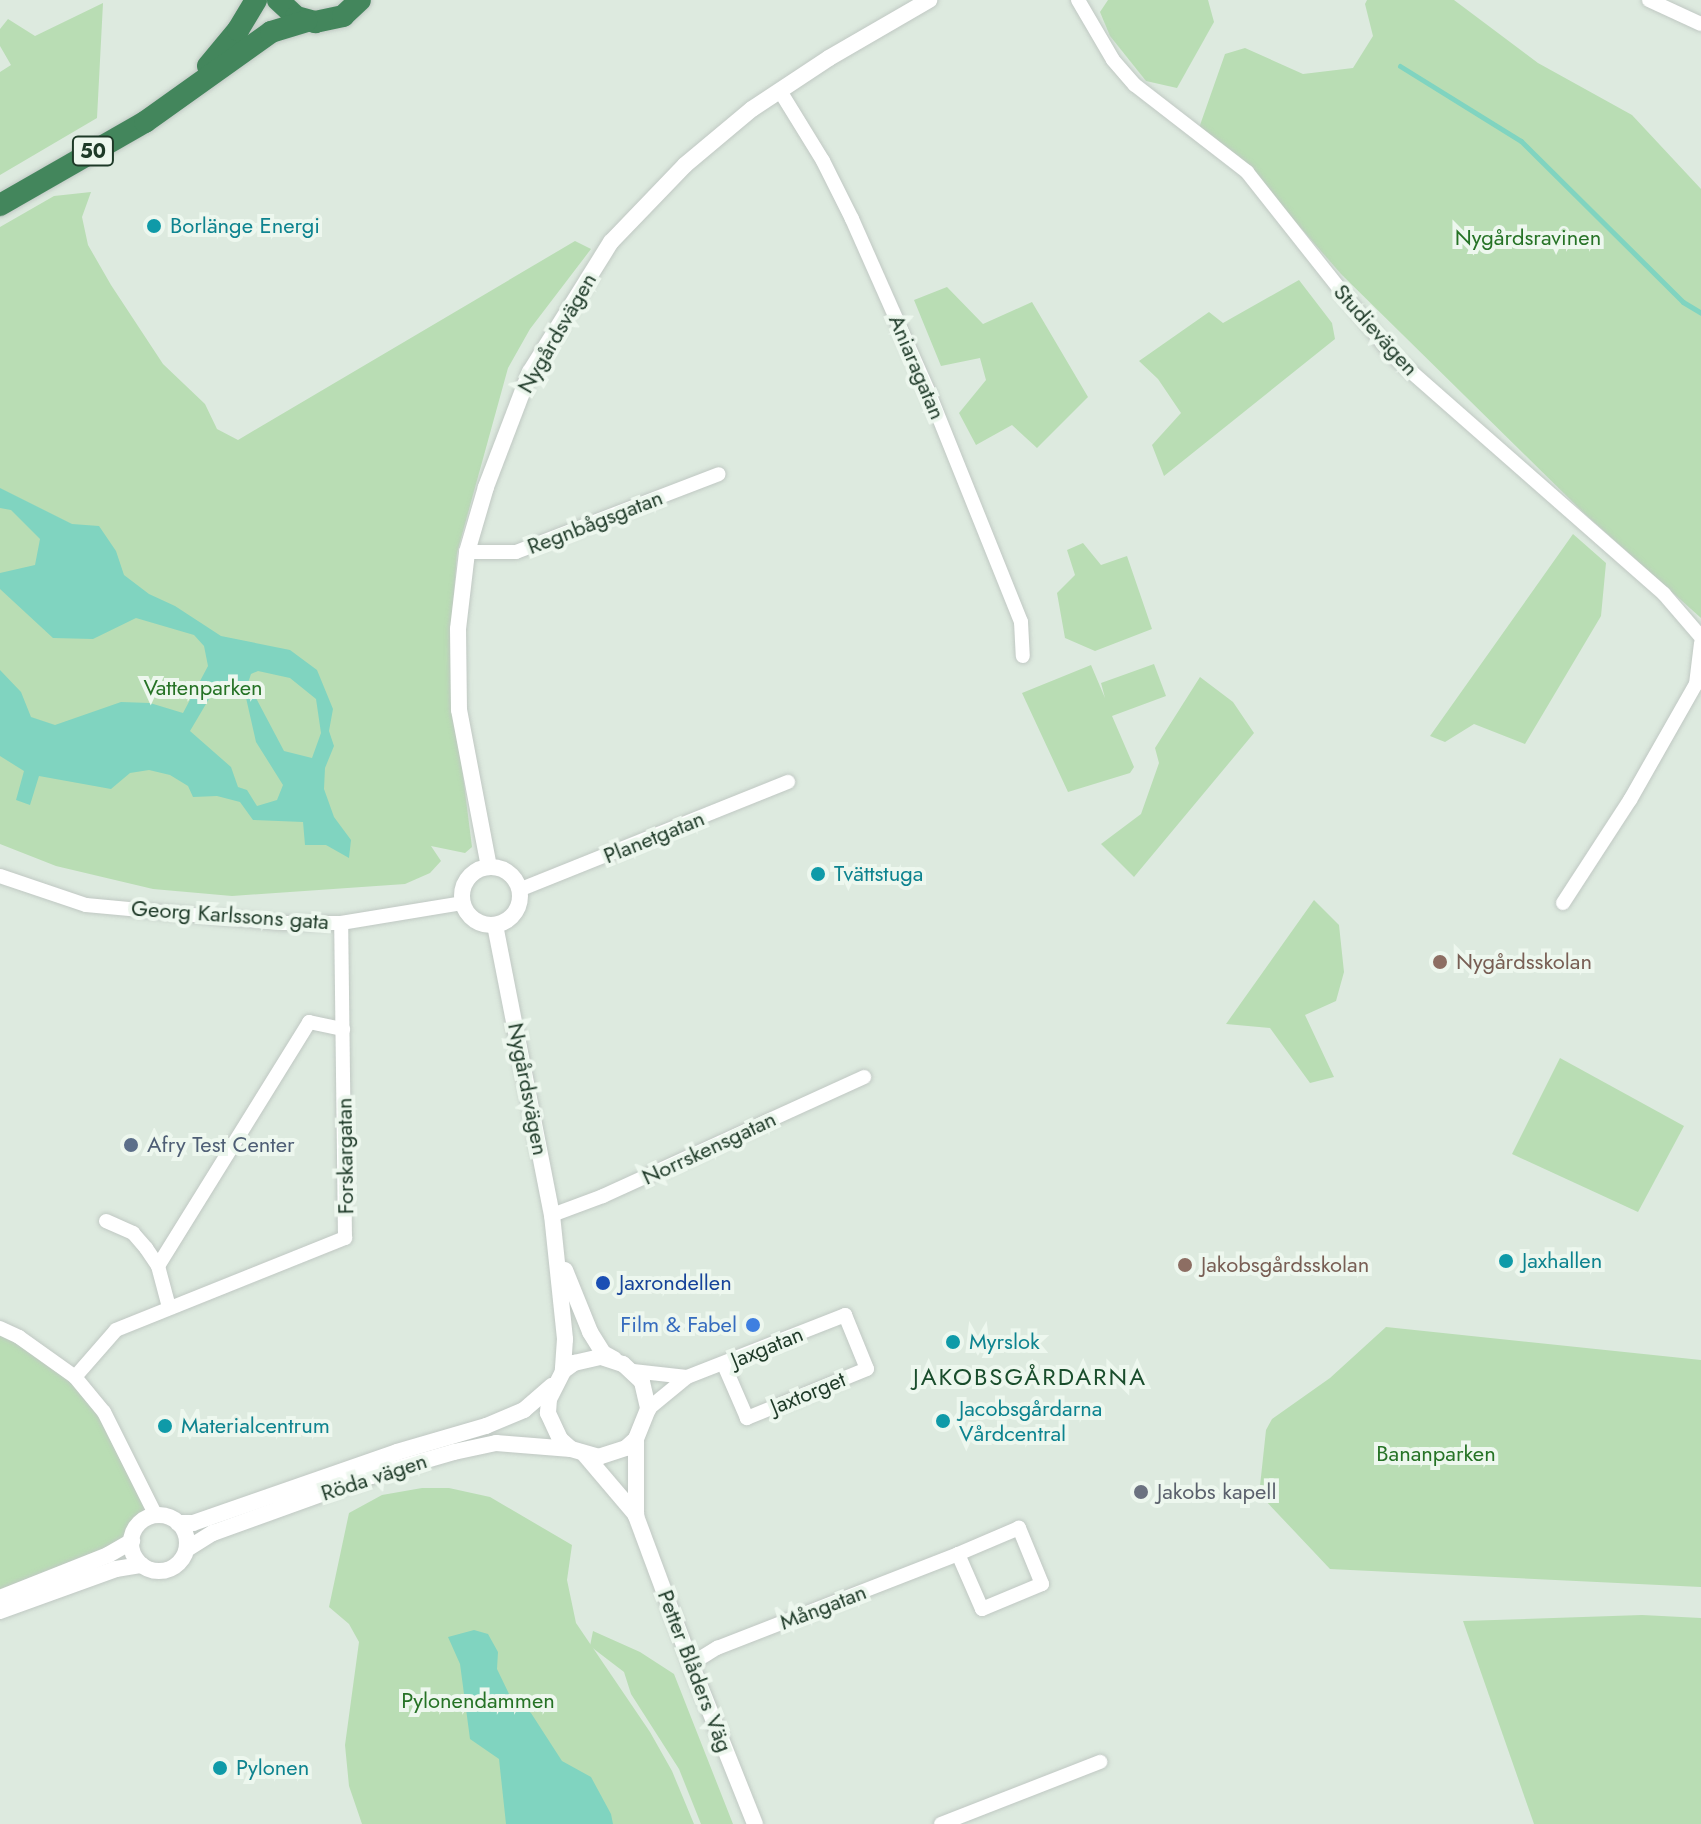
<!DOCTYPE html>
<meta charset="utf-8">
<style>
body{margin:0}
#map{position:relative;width:1701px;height:1824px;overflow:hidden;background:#ddeadf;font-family:Jost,sans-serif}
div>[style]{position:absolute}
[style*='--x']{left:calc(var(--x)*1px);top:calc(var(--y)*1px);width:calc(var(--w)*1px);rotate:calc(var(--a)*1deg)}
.green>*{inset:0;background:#b9ddb4}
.water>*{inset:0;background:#80d4c0}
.stream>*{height:5px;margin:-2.5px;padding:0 2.5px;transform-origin:2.5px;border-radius:2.5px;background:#80d4c0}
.roads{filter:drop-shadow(0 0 2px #c0c8c3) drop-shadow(0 0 2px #c0c8c3)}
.minor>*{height:14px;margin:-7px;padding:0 7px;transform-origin:7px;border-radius:7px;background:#fff}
.tertiary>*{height:16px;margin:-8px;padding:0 8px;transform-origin:8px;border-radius:8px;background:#fff}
.tertiary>.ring{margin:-8px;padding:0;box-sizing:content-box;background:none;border:16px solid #fff;border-radius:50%}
.trunk>*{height:22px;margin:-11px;padding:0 11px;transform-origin:11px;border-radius:11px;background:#43865c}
.dots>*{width:22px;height:22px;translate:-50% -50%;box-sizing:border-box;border:4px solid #edf7ee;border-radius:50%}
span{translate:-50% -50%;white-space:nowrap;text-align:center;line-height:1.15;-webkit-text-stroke:8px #edf7ee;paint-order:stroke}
.shield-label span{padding:2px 6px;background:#edf7ee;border:2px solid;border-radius:6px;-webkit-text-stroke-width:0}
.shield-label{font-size:20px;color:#1e3a28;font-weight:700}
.culture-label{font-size:22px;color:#0d838f}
.left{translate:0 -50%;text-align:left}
.park-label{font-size:22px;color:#267326}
.street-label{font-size:22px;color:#1e3a28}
.education-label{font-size:22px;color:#785e54}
.service-label{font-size:22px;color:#4e5e75}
.transit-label{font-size:22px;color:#164399}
.shop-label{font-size:22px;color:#366cbe}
.right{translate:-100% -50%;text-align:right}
.worship-label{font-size:22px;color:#5b616d}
.neighbourhood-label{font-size:24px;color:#194d2c;letter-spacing:2px}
</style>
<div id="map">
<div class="green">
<i style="clip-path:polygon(1108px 0,1208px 0,1214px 22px,1177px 88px,1146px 81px,1110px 36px,1100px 12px)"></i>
<i style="clip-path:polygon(1367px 0,1454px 0,1538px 63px,1632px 115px,1701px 189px,1701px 618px,1585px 514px,1341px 274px,1243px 162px,1199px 128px,1225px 54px,1245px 48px,1303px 74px,1353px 68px,1373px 36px,1365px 4px)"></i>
<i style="clip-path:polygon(103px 3px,97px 118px,0 175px,0 72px,11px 65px,0 46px,0 29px,8px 19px,35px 36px)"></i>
<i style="clip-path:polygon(91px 192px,82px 217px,88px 245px,111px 285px,163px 364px,205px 404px,217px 429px,238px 440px,575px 241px,591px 249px,530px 329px,508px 368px,457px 553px,452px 619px,454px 704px,472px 847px,465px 853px,431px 846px,441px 861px,430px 873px,405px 884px,232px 896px,153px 889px,56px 866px,0 844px,0 227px,54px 196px)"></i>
<i style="clip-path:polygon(1299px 280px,1332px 323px,1335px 339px,1164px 476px,1152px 445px,1181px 413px,1158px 379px,1139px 361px,1209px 312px,1223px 323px)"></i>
<i style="clip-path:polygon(947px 287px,983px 324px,1032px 302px,1088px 397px,1037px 448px,1012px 425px,976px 445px,959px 413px,986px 380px,980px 358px,941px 366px,914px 300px)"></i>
<i style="clip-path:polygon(1573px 534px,1606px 563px,1601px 616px,1525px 744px,1474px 724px,1445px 742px,1430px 736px)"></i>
<i style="clip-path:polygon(1083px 543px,1101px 565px,1127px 556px,1152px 629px,1095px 651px,1065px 638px,1057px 593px,1075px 575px,1067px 550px)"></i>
<i style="clip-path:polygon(1154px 664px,1166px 696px,1112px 716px,1134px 767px,1130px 773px,1068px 792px,1022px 693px,1091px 665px,1105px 698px,1101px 683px)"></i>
<i style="clip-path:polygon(1200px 677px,1233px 702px,1254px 733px,1134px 877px,1101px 844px,1141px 814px,1159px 763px,1155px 748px)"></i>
<i style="clip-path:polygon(1314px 900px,1339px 925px,1344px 972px,1336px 1001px,1305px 1015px,1334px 1077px,1310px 1083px,1270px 1028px,1226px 1024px)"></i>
<i style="clip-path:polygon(1560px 1058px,1684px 1126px,1638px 1212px,1512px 1154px)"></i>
<i style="clip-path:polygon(1386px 1327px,1701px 1360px,1701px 1587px,1330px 1569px,1263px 1498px,1260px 1486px,1266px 1430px,1272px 1419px,1330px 1378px)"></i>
<i style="clip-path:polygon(0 1328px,75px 1377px,156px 1516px,138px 1526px,132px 1541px,0 1595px)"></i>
<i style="clip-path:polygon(422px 1488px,449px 1488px,490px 1497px,572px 1545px,567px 1580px,576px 1623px,650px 1732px,672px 1771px,694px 1824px,362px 1824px,349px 1786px,345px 1745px,359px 1642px,349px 1624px,329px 1607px,349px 1513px,382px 1495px)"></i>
<i style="clip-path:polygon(1642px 1615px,1701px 1618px,1701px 1824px,1534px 1824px,1463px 1621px)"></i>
<i style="clip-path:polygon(593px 1631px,640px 1652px,674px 1674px,733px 1824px,701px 1824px,679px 1769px,631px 1694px,624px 1672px,590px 1646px)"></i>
</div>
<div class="water">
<i style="clip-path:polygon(evenodd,0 488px,72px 524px,99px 526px,116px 551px,124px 575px,149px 594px,175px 606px,221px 636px,290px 650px,317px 670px,333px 709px,329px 731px,334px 746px,325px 768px,324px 789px,334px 817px,351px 840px,349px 858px,326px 845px,305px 845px,303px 822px,253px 820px,240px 802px,217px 796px,193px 797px,188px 786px,170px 775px,149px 770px,130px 773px,111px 789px,39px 776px,30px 805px,16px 800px,24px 771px,0 756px,0 670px,21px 692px,31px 717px,55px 725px,121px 702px,150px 703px,183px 713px,208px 666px,204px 646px,194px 635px,136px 618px,93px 639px,53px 638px,0 589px,0 573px,35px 565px,40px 539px,11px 510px,0 508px,0 488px,258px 671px,290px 678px,316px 699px,321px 733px,312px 758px,284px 751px,248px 683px,251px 674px,258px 671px,0 488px,219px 682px,244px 689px,256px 742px,283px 785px,277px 800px,257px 806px,247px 790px,238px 787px,231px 767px,190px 731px,219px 682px)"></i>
<i style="clip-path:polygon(474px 1630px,488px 1634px,498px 1652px,497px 1669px,511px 1698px,531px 1713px,562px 1761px,591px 1777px,611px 1814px,613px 1824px,506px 1824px,499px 1759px,470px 1739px,460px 1664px,448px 1637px)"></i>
</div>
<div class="stream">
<i style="--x:1400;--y:66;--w:142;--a:31.8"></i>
<i style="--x:1521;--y:141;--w:228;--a:44.8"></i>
<i style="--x:1683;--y:302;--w:21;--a:31"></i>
</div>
<div class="roads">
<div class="minor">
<i style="--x:1078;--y:0;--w:69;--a:59.7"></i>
<i style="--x:1113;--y:60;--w:33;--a:49"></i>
<i style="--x:1135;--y:85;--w:142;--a:37.8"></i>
<i style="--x:1247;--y:172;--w:232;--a:51.6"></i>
<i style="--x:1391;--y:354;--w:363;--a:41.3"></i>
<i style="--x:1664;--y:594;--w:57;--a:49.3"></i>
<i style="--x:1649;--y:0;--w:57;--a:24.8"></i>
<i style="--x:780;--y:91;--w:82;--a:58.4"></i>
<i style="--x:823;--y:161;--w:65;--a:63.4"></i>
<i style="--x:852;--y:219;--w:190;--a:66.1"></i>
<i style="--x:929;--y:393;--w:247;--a:68.1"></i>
<i style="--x:1021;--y:622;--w:34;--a:87"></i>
<i style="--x:467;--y:552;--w:49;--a:0"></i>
<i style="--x:516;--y:552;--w:217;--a:-21"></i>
<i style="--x:0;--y:876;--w:91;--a:18.6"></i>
<i style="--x:86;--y:905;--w:196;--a:5.3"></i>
<i style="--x:281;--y:923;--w:60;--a:0"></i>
<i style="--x:341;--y:923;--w:124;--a:-9.3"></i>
<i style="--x:519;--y:890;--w:290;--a:-21.9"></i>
<i style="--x:1563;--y:903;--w:123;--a:-57"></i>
<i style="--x:1630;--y:800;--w:133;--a:-60.4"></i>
<i style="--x:1696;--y:684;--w:41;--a:-83"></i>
<i style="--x:552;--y:1215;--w:54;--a:-20.4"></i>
<i style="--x:603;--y:1196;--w:287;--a:-24.5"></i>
<i style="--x:106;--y:1221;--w:30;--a:24"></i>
<i style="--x:133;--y:1233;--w:20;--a:49"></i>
<i style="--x:146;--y:1248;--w:22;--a:56"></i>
<i style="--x:158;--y:1266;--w:42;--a:75"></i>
<i style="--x:158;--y:1266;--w:287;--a:-58.2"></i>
<i style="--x:309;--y:1022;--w:35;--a:12"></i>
<i style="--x:0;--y:1328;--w:21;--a:25"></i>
<i style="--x:19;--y:1337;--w:69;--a:35.5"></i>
<i style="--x:75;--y:1377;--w:45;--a:50.4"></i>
<i style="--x:104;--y:1412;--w:116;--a:63.4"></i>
<i style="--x:633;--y:1371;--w:54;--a:6.3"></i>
<i style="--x:75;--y:1377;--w:62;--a:-48.9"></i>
<i style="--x:116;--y:1330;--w:247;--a:-21.9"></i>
<i style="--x:345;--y:1238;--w:315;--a:-90.7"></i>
<i style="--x:648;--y:1409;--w:50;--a:-39.4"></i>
<i style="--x:687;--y:1377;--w:170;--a:-21.4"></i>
<i style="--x:845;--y:1315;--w:58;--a:67.8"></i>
<i style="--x:867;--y:1369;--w:130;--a:157.8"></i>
<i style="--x:747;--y:1418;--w:58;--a:-113.5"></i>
<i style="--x:691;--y:1664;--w:31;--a:-32"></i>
<i style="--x:717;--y:1648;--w:259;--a:-21.3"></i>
<i style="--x:958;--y:1554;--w:60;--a:66.4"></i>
<i style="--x:982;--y:1609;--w:65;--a:-22.6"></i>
<i style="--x:1042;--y:1584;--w:61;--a:-112.3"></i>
<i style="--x:1019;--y:1528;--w:66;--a:156.9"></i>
<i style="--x:941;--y:1824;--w:171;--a:-21.3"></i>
</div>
<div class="tertiary">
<i style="--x:489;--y:867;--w:160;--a:-100.8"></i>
<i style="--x:459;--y:710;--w:81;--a:-90.7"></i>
<i style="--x:458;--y:629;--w:78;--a:-83.3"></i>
<i style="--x:467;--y:552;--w:68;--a:-73.7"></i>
<i style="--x:486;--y:487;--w:123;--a:-69.1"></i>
<i style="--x:530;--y:372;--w:153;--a:-58.1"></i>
<i style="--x:611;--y:242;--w:107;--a:-46.1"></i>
<i style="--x:685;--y:165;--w:87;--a:-39.9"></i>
<i style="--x:752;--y:109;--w:92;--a:-33.5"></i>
<i style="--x:829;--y:58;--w:116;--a:-30.1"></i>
<i class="ring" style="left:462px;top:867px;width:42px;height:42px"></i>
<i style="--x:495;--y:925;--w:296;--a:78.9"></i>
<i style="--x:552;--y:1215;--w:125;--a:84"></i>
<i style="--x:565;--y:1339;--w:32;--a:94"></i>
<i style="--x:565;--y:1270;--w:67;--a:68"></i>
<i style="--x:590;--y:1332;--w:25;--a:58"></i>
<i style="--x:603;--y:1353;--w:13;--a:29"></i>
<i style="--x:636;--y:1439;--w:13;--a:138"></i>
<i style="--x:626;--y:1448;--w:28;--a:162"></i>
<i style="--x:599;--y:1457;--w:29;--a:-164"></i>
<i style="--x:571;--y:1449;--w:15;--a:-138"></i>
<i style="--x:560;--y:1439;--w:29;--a:-115"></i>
<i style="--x:548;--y:1413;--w:14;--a:-86"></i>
<i style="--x:549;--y:1399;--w:31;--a:-63"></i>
<i style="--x:563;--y:1371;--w:14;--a:-36"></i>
<i style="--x:574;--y:1363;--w:28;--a:-13"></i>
<i style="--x:601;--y:1357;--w:23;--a:18"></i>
<i style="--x:623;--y:1364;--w:26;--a:43"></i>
<i style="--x:642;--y:1382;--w:28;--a:77"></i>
<i style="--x:648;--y:1409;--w:32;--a:112"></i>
<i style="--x:636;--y:1439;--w:77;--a:90"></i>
<i style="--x:636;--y:1516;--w:158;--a:69.6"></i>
<i style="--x:691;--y:1664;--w:172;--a:68.2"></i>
<i style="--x:585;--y:1455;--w:79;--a:49.6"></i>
<i class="ring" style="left:131px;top:1515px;width:40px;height:40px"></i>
<i style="--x:178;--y:1523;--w:15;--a:0"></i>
<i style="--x:193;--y:1523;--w:216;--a:-19.2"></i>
<i style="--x:397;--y:1452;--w:93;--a:-16.3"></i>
<i style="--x:486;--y:1426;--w:41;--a:-22.8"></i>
<i style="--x:524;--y:1410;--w:37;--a:-41"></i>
<i style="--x:187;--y:1549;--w:31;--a:-32"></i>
<i style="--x:213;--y:1533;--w:168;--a:-19.8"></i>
<i style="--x:371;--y:1476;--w:86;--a:-16.1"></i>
<i style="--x:454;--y:1452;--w:43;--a:-12.1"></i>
<i style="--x:496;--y:1443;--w:75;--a:4.6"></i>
<i style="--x:0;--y:1598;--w:116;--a:-21.7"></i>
<i style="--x:108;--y:1555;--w:28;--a:-30"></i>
<i style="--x:0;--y:1611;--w:123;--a:-19.9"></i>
<i style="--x:116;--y:1569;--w:26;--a:-9"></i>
</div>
<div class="trunk">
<i style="--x:278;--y:0;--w:25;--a:43"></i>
<i style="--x:296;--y:17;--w:20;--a:15"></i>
<i style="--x:315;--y:22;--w:29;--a:-12"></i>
<i style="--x:343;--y:16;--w:23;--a:-43"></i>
<i style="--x:208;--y:66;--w:47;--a:-50.2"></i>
<i style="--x:238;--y:30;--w:35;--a:-59"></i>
<i style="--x:0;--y:205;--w:167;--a:-29.8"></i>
<i style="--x:145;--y:122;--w:155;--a:-35.5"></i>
<i style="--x:271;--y:32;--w:37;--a:-17"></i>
</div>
</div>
<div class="dots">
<i style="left:154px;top:226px;background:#0f9aa8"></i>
<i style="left:818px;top:874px;background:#0f9aa8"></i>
<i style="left:1440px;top:962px;background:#8d6e63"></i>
<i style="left:131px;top:1145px;background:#5c6f8a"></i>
<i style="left:1506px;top:1261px;background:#0f9aa8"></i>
<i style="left:1185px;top:1265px;background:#8d6e63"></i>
<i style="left:603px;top:1283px;background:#1a4fb4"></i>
<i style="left:753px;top:1325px;background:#3f7fe0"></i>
<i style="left:953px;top:1342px;background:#0f9aa8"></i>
<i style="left:943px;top:1421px;background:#0f9aa8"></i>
<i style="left:165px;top:1426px;background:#0f9aa8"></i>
<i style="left:1141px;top:1492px;background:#6b7280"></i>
<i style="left:220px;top:1768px;background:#0f9aa8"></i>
</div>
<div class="shield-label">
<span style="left:93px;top:151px">50</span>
</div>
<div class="culture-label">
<span class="left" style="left:170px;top:226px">Borlänge Energi</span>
<span class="left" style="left:834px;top:874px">Tvättstuga</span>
<span class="left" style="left:1522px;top:1261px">Jaxhallen</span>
<span class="left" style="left:969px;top:1342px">Myrslok</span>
<span class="left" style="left:959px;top:1421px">Jacobsgårdarna<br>Vårdcentral</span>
<span class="left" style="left:181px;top:1426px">Materialcentrum</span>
<span class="left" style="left:236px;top:1768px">Pylonen</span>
</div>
<div class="park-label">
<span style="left:1528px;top:238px">Nygårdsravinen</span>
<span style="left:203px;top:688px">Vattenparken</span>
<span style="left:1436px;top:1454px">Bananparken</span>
<span style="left:478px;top:1701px">Pylonendammen</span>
</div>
<div class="street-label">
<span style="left:1376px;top:330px;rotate:48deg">Studievägen</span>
<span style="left:557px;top:333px;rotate:-60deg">Nygårdsvägen</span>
<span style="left:917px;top:367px;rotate:67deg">Aniaragatan</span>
<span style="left:595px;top:522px;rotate:-21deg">Regnbågsgatan</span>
<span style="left:654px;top:837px;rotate:-22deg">Planetgatan</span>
<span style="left:230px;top:915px;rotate:4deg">Georg Karlssons gata</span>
<span style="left:528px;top:1089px;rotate:79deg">Nygårdsvägen</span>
<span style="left:709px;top:1148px;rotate:-25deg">Norrskensgatan</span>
<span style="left:345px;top:1156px;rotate:-91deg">Forskargatan</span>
<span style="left:767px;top:1347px;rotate:-22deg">Jaxgatan</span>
<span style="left:808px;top:1393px;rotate:-22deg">Jaxtorget</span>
<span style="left:374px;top:1477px;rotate:-18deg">Röda vägen</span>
<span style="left:823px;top:1607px;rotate:-21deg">Mångatan</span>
<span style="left:695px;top:1671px;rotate:69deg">Petter Blåders Väg</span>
</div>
<div class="education-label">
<span class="left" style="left:1456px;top:962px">Nygårdsskolan</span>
<span class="left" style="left:1201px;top:1265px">Jakobsgårdsskolan</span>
</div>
<div class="service-label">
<span class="left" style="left:147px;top:1145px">Afry Test Center</span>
</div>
<div class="transit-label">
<span class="left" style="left:619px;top:1283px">Jaxrondellen</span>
</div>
<div class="shop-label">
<span class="right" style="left:737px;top:1325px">Film &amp; Fabel</span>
</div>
<div class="worship-label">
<span class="left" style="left:1157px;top:1492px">Jakobs kapell</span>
</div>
<div class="neighbourhood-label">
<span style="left:1030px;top:1377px">JAKOBSGÅRDARNA</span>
</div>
</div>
